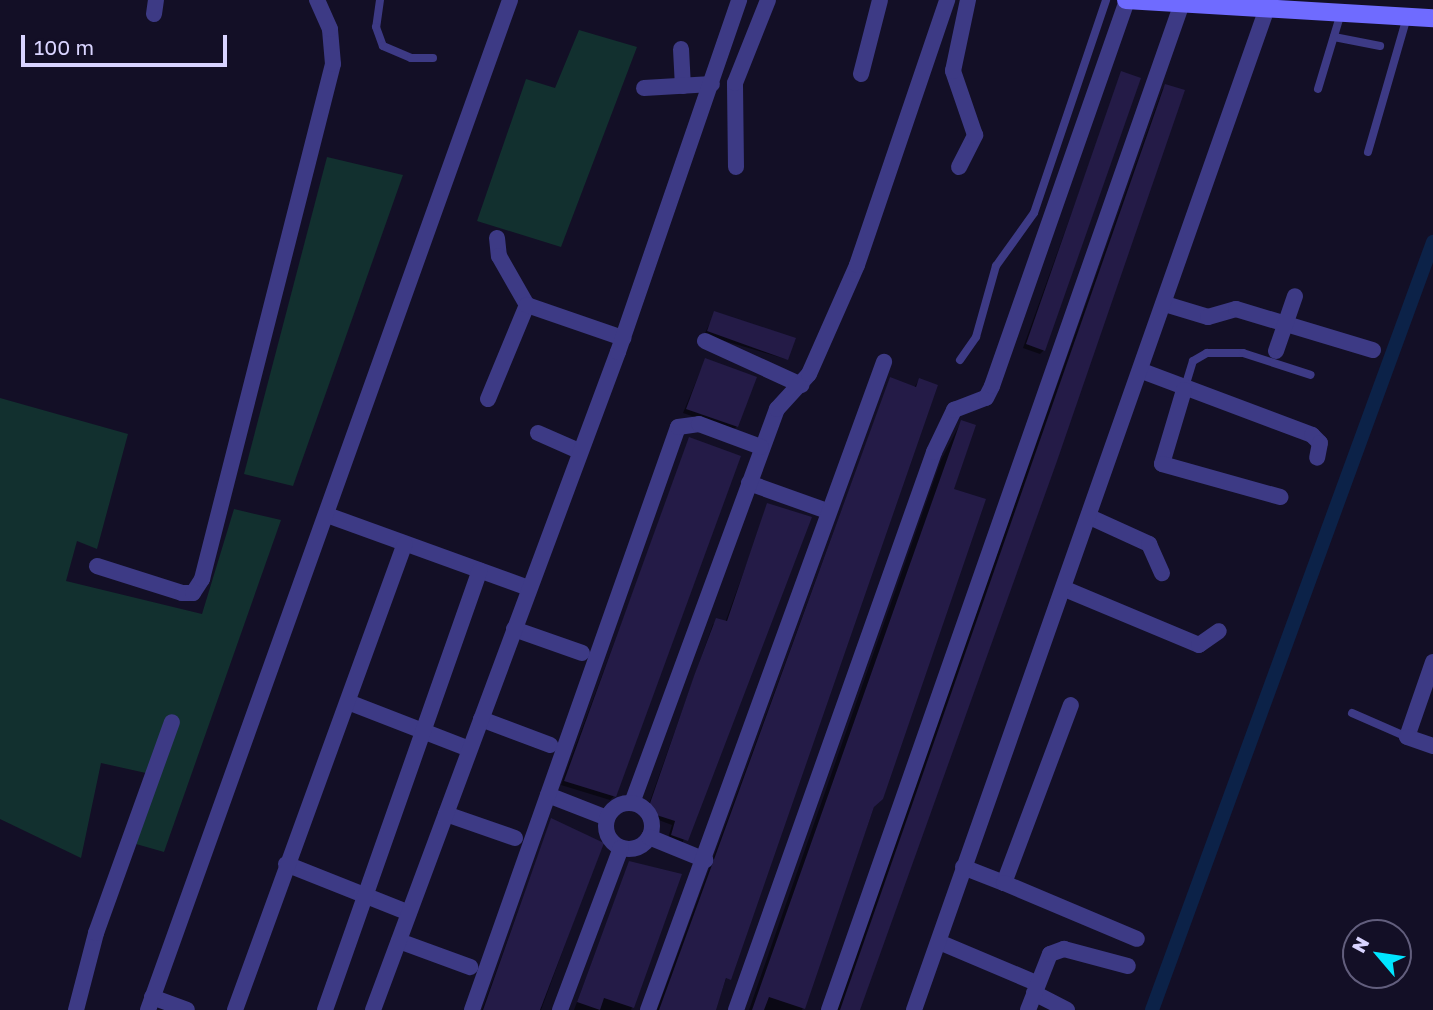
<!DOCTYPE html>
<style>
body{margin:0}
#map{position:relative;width:1433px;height:1010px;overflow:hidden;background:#130f26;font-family:"Golos Text",sans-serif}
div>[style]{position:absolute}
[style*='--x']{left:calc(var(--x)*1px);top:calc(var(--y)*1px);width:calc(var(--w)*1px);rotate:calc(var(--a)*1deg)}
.green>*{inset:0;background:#12302f}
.shadow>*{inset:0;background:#0007}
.canal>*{height:14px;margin:-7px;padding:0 7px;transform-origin:7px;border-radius:7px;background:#0c2248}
.building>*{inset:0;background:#241b47}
.service>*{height:8px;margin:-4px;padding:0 4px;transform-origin:4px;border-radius:4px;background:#3d3a85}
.minor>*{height:16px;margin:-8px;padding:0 8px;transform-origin:8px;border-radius:8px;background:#3d3a85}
.minor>.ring{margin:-8px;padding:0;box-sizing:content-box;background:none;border:16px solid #3d3a85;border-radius:50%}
.secondary>*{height:18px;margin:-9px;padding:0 9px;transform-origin:9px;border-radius:9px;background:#6f6bff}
span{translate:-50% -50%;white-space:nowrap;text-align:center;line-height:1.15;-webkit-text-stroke:6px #130f26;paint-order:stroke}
.north{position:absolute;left:1342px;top:919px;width:70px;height:70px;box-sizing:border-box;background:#130f26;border:2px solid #625e7d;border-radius:50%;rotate:299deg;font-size:19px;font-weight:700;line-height:28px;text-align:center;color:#d9d4ff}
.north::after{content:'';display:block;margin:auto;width:24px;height:32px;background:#00e5ff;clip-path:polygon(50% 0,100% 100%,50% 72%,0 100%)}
.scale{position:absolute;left:21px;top:35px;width:206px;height:32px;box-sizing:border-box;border:4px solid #d9d4ff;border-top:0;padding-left:9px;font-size:21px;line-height:24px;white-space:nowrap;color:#d9d4ff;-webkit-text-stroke:5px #130f26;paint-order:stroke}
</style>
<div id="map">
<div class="green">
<i style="clip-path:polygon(579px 30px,637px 47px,561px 247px,477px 221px,526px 79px,555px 88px)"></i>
<i style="clip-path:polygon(327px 157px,403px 175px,293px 486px,244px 474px)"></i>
<i style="clip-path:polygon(0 398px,128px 434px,97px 549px,77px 541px,66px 581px,202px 614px,234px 509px,281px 520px,164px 852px,136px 844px,146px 773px,101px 763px,81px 858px,0 819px)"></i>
</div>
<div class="shadow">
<i style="clip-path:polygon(1122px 73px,1044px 350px,1040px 354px,1023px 348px)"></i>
<i style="clip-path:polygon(1165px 86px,857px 1010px,835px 1010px,1162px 90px)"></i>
<i style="clip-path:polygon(715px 313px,786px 359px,704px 335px)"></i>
<i style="clip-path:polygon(705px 360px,737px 426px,733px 430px,683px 413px)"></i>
<i style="clip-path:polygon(890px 379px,914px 388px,919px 380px,936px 386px,715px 1010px,657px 1010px)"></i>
<i style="clip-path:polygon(961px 422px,952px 490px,983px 500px,802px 1010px,749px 1010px,941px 460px)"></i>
<i style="clip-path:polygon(690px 440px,614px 796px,610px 800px,561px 785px)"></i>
<i style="clip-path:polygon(768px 505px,809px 518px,682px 844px,668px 838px,672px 825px,645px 815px,713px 624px,725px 623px)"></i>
<i style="clip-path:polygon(551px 820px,602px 844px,541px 1010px,482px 1010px)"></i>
<i style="clip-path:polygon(629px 863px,679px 875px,631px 1010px,574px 1010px)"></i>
</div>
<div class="canal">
<i style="--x:1152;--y:1010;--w:818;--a:-69.9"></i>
</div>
<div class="building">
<i style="clip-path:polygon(1121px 71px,1141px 78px,1045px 351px,1026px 344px)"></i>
<i style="clip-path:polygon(1165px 84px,1185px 90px,1057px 461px,860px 1010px,840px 1010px)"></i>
<i style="clip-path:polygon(714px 311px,796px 338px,788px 360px,707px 331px)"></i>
<i style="clip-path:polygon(705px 358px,757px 377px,738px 427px,686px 409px)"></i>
<i style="clip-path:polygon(890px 377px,916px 387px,919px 378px,938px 385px,731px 980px,726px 978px,716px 1010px,659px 1010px)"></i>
<i style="clip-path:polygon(961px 420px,976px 425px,954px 489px,986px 499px,883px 799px,874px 807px,805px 1009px,769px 997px,764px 1010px,752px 1010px)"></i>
<i style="clip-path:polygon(689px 437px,741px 456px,616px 797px,564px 781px)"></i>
<i style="clip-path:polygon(767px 503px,812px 517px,688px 841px,671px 835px,675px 821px,647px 812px,694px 676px,716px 618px,727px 621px)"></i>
<i style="clip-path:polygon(551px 818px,604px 843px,540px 1010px,483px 1010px)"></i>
<i style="clip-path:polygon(629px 861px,682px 874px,634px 1008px,604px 998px,600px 1010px,577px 1002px)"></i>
</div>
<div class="service">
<i style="--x:380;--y:0;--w:27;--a:98"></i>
<i style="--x:376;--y:27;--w:20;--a:70"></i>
<i style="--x:383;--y:46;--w:30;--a:23"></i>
<i style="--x:411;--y:58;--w:22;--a:0"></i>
<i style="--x:1334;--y:37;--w:47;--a:11.1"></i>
<i style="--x:1318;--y:89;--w:79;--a:-73.2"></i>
<i style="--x:1368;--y:152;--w:141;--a:-73.9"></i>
<i style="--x:960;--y:360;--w:28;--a:-55"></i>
<i style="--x:976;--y:337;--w:74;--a:-74.3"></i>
<i style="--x:996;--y:266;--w:65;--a:-54.4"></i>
<i style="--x:1034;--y:213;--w:225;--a:-71.3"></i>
<i style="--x:1185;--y:387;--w:27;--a:-73"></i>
<i style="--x:1193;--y:361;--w:16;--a:-30"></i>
<i style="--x:1207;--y:353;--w:36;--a:0"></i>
<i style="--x:1243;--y:353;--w:71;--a:17.9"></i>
<i style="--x:1352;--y:713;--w:60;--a:23.6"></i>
</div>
<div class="minor">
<i style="--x:154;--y:14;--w:14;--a:-82"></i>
<i style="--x:681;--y:49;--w:37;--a:87"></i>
<i style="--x:861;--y:74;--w:76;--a:-75.6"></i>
<i style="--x:644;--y:88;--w:68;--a:-3.4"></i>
<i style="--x:736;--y:167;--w:84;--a:-90.7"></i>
<i style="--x:735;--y:83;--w:89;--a:-68.3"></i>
<i style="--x:959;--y:167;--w:36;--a:-63"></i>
<i style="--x:975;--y:135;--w:68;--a:-109"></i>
<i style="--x:953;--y:71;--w:73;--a:-78.1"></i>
<i style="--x:497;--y:238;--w:18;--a:84"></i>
<i style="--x:499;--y:256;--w:56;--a:60.3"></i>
<i style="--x:1165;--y:304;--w:45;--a:16.8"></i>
<i style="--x:1208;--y:317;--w:29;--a:-16"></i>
<i style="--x:1236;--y:309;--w:143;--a:16.7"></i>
<i style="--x:705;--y:341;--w:106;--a:24.6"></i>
<i style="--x:1276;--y:351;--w:58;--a:-70.9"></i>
<i style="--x:1142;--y:371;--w:182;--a:20.6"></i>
<i style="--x:1312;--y:435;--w:11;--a:45"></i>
<i style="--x:1320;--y:443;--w:15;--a:101"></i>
<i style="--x:1184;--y:390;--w:77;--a:106.6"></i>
<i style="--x:1162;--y:464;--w:123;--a:15.6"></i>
<i style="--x:488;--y:399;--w:102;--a:-67.5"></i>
<i style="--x:527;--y:305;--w:102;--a:19"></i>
<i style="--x:538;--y:433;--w:45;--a:23.7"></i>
<i style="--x:749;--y:483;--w:83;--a:19.7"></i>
<i style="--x:327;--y:515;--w:215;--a:19.9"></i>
<i style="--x:1092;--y:518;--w:63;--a:24.5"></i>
<i style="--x:1149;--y:544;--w:32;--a:66"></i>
<i style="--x:97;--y:566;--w:89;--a:17.6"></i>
<i style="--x:182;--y:593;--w:11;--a:0"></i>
<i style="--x:193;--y:593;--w:17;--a:-57"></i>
<i style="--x:202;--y:579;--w:531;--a:-75.73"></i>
<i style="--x:333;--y:64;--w:35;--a:-95"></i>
<i style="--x:330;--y:29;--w:32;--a:-114"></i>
<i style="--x:1065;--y:589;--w:145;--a:22.7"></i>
<i style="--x:1199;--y:645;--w:24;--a:-35"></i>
<i style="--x:514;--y:629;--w:72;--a:19.4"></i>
<i style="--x:1433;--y:662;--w:79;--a:109.1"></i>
<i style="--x:1407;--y:737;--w:28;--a:19"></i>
<i style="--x:348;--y:702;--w:130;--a:21.2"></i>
<i style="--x:481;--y:719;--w:74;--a:20.6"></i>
<i style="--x:548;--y:795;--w:63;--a:21.3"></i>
<i style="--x:632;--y:803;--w:420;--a:-69.8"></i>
<i style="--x:777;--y:409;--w:47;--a:-47.6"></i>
<i style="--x:809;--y:374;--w:119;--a:-66.2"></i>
<i style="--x:857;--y:265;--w:280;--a:-71.2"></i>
<i class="ring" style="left:606px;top:803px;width:30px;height:30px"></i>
<i style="--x:446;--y:814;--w:73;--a:19.2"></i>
<i style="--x:649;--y:837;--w:61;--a:22.3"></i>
<i style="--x:286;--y:864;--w:132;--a:21.7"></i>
<i style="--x:963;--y:867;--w:44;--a:21.3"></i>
<i style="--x:1004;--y:883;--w:190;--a:-69.4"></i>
<i style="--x:1004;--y:883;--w:144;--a:22.8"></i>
<i style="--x:399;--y:941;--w:76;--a:20.1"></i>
<i style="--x:939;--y:942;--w:105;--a:22.9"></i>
<i style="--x:1034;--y:993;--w:37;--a:27"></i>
<i style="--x:152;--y:997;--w:37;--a:20"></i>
<i style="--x:76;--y:1010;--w:80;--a:-75.4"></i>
<i style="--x:96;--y:933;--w:224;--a:-70.2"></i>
<i style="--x:148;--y:1010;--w:1073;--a:-70.28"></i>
<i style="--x:235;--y:1010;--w:496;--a:-70"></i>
<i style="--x:325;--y:1010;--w:466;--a:-70.6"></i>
<i style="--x:373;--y:1010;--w:702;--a:-69.58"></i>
<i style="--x:618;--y:352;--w:372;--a:-71"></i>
<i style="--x:472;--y:1010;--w:618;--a:-70.54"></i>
<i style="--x:678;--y:427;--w:21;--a:-8"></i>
<i style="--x:699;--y:424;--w:66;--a:20.4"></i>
<i style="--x:560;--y:1010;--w:173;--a:-69.4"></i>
<i style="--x:648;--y:1010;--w:690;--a:-69.99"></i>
<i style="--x:736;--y:1010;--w:592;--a:-70.46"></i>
<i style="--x:934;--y:452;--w:47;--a:-64.5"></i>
<i style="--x:954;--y:410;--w:34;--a:-21"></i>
<i style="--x:986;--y:398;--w:13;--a:-63"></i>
<i style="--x:992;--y:386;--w:409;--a:-70.7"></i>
<i style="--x:829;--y:1010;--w:1067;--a:-70.68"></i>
<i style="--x:914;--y:1010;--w:1062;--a:-70.59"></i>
<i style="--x:1028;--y:1010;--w:60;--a:-68.6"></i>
<i style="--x:1050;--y:954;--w:15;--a:-20"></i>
<i style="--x:1064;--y:949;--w:66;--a:14.9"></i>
</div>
<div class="secondary">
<i style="--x:1126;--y:0;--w:308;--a:3.4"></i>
</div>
<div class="north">N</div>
<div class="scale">100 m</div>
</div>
